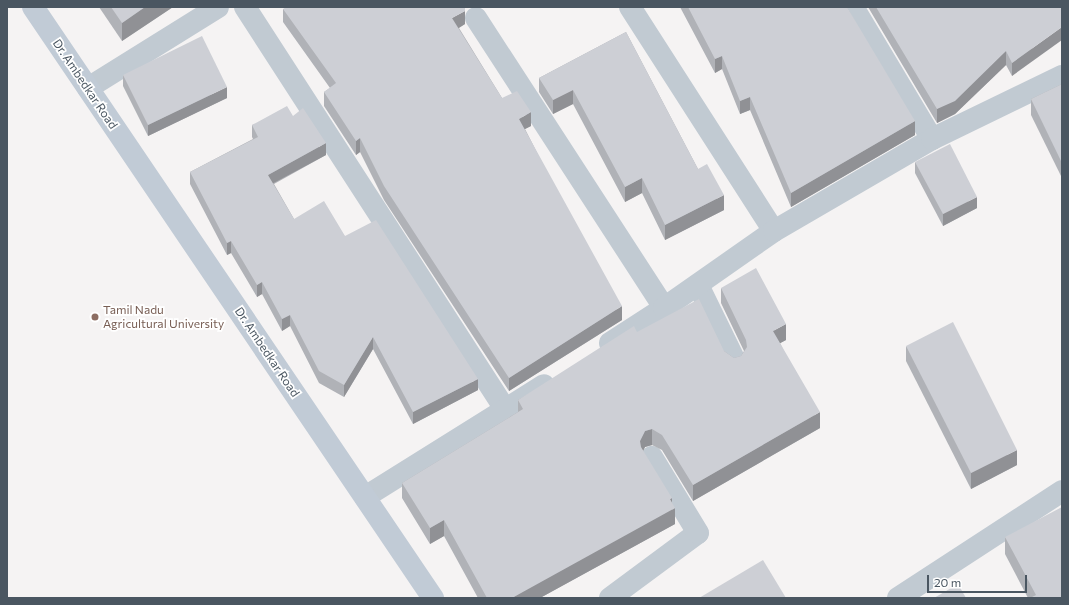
<!DOCTYPE html>
<style>
body{margin:0}
#map{position:relative;width:1069px;height:605px;overflow:hidden;background:#f5f3f3;font-family:Commissioner,sans-serif}
div>[style]{position:absolute}
[style*='--x']{left:calc(var(--x)*1px);top:calc(var(--y)*1px);width:calc(var(--w)*1px);rotate:calc(var(--a)*1deg)}
.street>*{height:22px;margin:-11px;padding:0 11px;transform-origin:11px;border-radius:11px;background:#c1cad2}
.secondary>*{height:22px;margin:-11px;padding:0 11px;transform-origin:11px;border-radius:11px;background:#c1cbd6}
.wall>*{inset:0;background:#b0b2b7}
.shaded-wall>*{inset:0;background:#909195}
.building>*{inset:0;background:#cdcfd5}
.dots>*{width:11px;height:11px;translate:-50% -50%;box-sizing:border-box;border:2px solid #fff;border-radius:50%}
span{translate:-50% -50%;white-space:nowrap;text-align:center;line-height:1.15;-webkit-text-stroke:3.5px #fff;paint-order:stroke}
.street-label{font-size:12px;color:#4a5661}
.education-label{font-size:12px;color:#785e54}
.left{translate:0 -50%;text-align:left}
.frame{position:absolute;inset:0;border:8px solid #4a5661;pointer-events:none}
.scale{position:absolute;left:927px;top:575px;width:100px;height:18px;box-sizing:border-box;border:2px solid #4a5661;border-top:0;padding-left:5px;font-size:12px;line-height:14px;white-space:nowrap;color:#4a5661;-webkit-text-stroke:3px #fff;paint-order:stroke}
</style>
<div id="map">
<div class="street">
<i style="--x:245;--y:7;--w:479;--a:57.1"></i>
<i style="--x:630;--y:7;--w:266;--a:57.3"></i>
<i style="--x:853;--y:7;--w:154;--a:59.1"></i>
<i style="--x:476;--y:18;--w:346;--a:57"></i>
<i style="--x:88;--y:88;--w:153;--a:-31.9"></i>
<i style="--x:698;--y:285;--w:85;--a:64"></i>
<i style="--x:610;--y:343;--w:64;--a:-32.9"></i>
<i style="--x:664;--y:308;--w:134;--a:-35"></i>
<i style="--x:774;--y:231;--w:183;--a:-30.2"></i>
<i style="--x:932;--y:139;--w:144;--a:-25.9"></i>
<i style="--x:365;--y:497;--w:211;--a:-32"></i>
<i style="--x:610;--y:598;--w:109;--a:-36.5"></i>
<i style="--x:698;--y:533;--w:89;--a:-121.2"></i>
<i style="--x:898;--y:598;--w:196;--a:-33.1"></i>
</div>
<div class="secondary">
<i style="--x:33;--y:7;--w:714;--a:55.91"></i>
</div>
<div class="wall">
<i style="clip-path:polygon(99px 7px,173px 7px,122px 41px)"></i>
<i style="clip-path:polygon(680px 7px,847px 7px,915px 135px,791px 207px,750px 110px,740px 114px,722px 69px,715px 73px)"></i>
<i style="clip-path:polygon(868px 7px,1062px 7px,1012px 76px,1006px 65px,955px 114px,937px 123px)"></i>
<i style="clip-path:polygon(283px 9px,465px 24px,459px 28px,502px 98px,531px 126px,525px 129px,622px 320px,509px 391px,384px 200px,360px 152px,356px 155px,324px 106px,324px 92px,330px 88px,283px 22px)"></i>
<i style="clip-path:polygon(626px 32px,698px 169px,724px 210px,665px 240px,642px 193px,625px 202px,573px 104px,553px 114px,539px 92px,539px 78px)"></i>
<i style="clip-path:polygon(123px 75px,227px 98px,148px 136px,123px 86px)"></i>
<i style="clip-path:polygon(1062px 84px,1061px 176px,1031px 115px,1031px 99px)"></i>
<i style="clip-path:polygon(293px 116px,326px 155px,274px 184px,294px 219px,345px 236px,478px 390px,413px 424px,373px 349px,344px 397px,319px 383px,290px 326px,282px 331px,262px 294px,257px 297px,231px 253px,227px 255px,190px 184px,190px 172px,253px 139px,252px 137px,252px 125px)"></i>
<i style="clip-path:polygon(915px 162px,977px 208px,943px 226px,915px 173px)"></i>
<i style="clip-path:polygon(721px 288px,786px 340px,780px 343px,820px 428px,693px 501px,662px 450px,652px 445px,645px 447px,643px 451px,672px 503px,675px 524px,540px 598px,478px 598px,444px 536px,430px 544px,402px 498px,402px 483px,518px 412px,518px 400px,637px 332px,724px 351px,734px 358px,741px 356px,744px 351px,721px 303px)"></i>
<i style="clip-path:polygon(906px 346px,1017px 465px,971px 489px,906px 361px)"></i>
<i style="clip-path:polygon(1005px 537px,1062px 598px,1028px 598px,1005px 554px)"></i>
</div>
<div class="shaded-wall">
<i style="clip-path:polygon(145px 7px,173px 7px,122px 41px,122px 23px)"></i>
<i style="clip-path:polygon(465px 11px,465px 24px,452px 32px,452px 18px)"></i>
<i style="clip-path:polygon(1062px 27px,1062px 40px,1012px 76px,1012px 63px)"></i>
<i style="clip-path:polygon(1006px 51px,1006px 65px,955px 114px,937px 123px,937px 109px)"></i>
<i style="clip-path:polygon(722px 56px,722px 69px,715px 73px,715px 59px)"></i>
<i style="clip-path:polygon(227px 87px,227px 98px,148px 136px,148px 125px)"></i>
<i style="clip-path:polygon(573px 90px,573px 104px,553px 114px,553px 100px)"></i>
<i style="clip-path:polygon(750px 97px,750px 110px,740px 114px,740px 101px)"></i>
<i style="clip-path:polygon(531px 112px,531px 126px,519px 132px,519px 119px)"></i>
<i style="clip-path:polygon(915px 121px,915px 135px,791px 207px,791px 193px)"></i>
<i style="clip-path:polygon(360px 138px,360px 152px,356px 155px,356px 141px)"></i>
<i style="clip-path:polygon(326px 143px,326px 155px,268px 186px,268px 175px)"></i>
<i style="clip-path:polygon(1062px 160px,1062px 176px,1061px 176px,1061px 161px)"></i>
<i style="clip-path:polygon(642px 178px,642px 193px,625px 202px,625px 187px)"></i>
<i style="clip-path:polygon(724px 195px,724px 210px,665px 240px,665px 225px)"></i>
<i style="clip-path:polygon(977px 197px,977px 208px,943px 226px,943px 214px)"></i>
<i style="clip-path:polygon(231px 241px,231px 253px,227px 255px,227px 243px)"></i>
<i style="clip-path:polygon(262px 282px,262px 294px,257px 297px,257px 285px)"></i>
<i style="clip-path:polygon(622px 306px,622px 320px,509px 391px,509px 378px)"></i>
<i style="clip-path:polygon(290px 315px,290px 326px,282px 331px,282px 319px)"></i>
<i style="clip-path:polygon(786px 324px,786px 340px,773px 347px,773px 331px)"></i>
<i style="clip-path:polygon(373px 337px,373px 349px,344px 397px,344px 385px)"></i>
<i style="clip-path:polygon(478px 379px,478px 390px,413px 424px,413px 412px)"></i>
<i style="clip-path:polygon(820px 412px,820px 428px,693px 501px,693px 485px)"></i>
<i style="clip-path:polygon(652px 429px,652px 445px,645px 447px,640px 457px,640px 441px,645px 431px)"></i>
<i style="clip-path:polygon(1017px 450px,1017px 465px,971px 489px,971px 473px)"></i>
<i style="clip-path:polygon(672px 498px,672px 510px,675px 508px,675px 524px,540px 598px,512px 598px)"></i>
<i style="clip-path:polygon(444px 520px,444px 536px,430px 544px,430px 528px)"></i>
</div>
<div class="building">
<i style="clip-path:polygon(111px 7px,145px 7px,122px 23px)"></i>
<i style="clip-path:polygon(286px 7px,465px 7px,465px 11px,452px 18px,502px 98px,517px 91px,531px 112px,519px 119px,622px 306px,509px 378px,384px 186px,360px 138px,356px 141px,324px 92px,336px 83px,283px 9px)"></i>
<i style="clip-path:polygon(688px 7px,847px 7px,915px 121px,791px 193px,750px 97px,740px 101px,722px 56px,715px 59px)"></i>
<i style="clip-path:polygon(876px 7px,1062px 7px,1062px 27px,1012px 63px,1006px 51px,955px 101px,937px 109px)"></i>
<i style="clip-path:polygon(626px 32px,698px 169px,707px 164px,724px 195px,665px 225px,642px 178px,625px 187px,573px 90px,553px 100px,539px 78px)"></i>
<i style="clip-path:polygon(202px 36px,227px 87px,148px 125px,123px 75px)"></i>
<i style="clip-path:polygon(1062px 84px,1062px 160px,1061px 161px,1031px 99px)"></i>
<i style="clip-path:polygon(287px 106px,293px 116px,303px 108px,326px 143px,268px 175px,294px 219px,324px 201px,345px 236px,376px 220px,478px 379px,413px 412px,373px 337px,344px 385px,319px 371px,290px 315px,282px 319px,262px 282px,257px 285px,231px 241px,227px 243px,190px 172px,258px 137px,252px 125px)"></i>
<i style="clip-path:polygon(950px 144px,977px 197px,943px 214px,915px 162px)"></i>
<i style="clip-path:polygon(756px 268px,786px 324px,773px 331px,820px 412px,693px 485px,662px 435px,652px 429px,645px 431px,640px 441px,641px 447px,672px 498px,670px 499px,675px 508px,512px 598px,487px 598px,444px 520px,430px 528px,402px 483px,523px 409px,518px 400px,634px 326px,637px 332px,699px 299px,724px 351px,734px 358px,741px 356px,747px 347px,746px 340px,721px 288px)"></i>
<i style="clip-path:polygon(953px 322px,1017px 450px,971px 473px,906px 346px)"></i>
<i style="clip-path:polygon(1062px 507px,1062px 598px,1030px 598px,1036px 595px,1005px 537px)"></i>
<i style="clip-path:polygon(763px 560px,786px 598px,699px 598px)"></i>
<i style="clip-path:polygon(958px 584px,966px 598px,934px 598px)"></i>
</div>
<div class="dots">
<i style="left:95px;top:317px;background:#8d6e63"></i>
</div>
<div class="street-label">
<span style="left:85px;top:84px;rotate:56deg">Dr. Ambedkar Road</span>
<span style="left:267px;top:352px;rotate:56deg">Dr. Ambedkar Road</span>
</div>
<div class="education-label">
<span class="left" style="left:103px;top:317px">Tamil Nadu<br>Agricultural University</span>
</div>
<div class="frame"></div>
<div class="scale">20 m</div>
</div>
